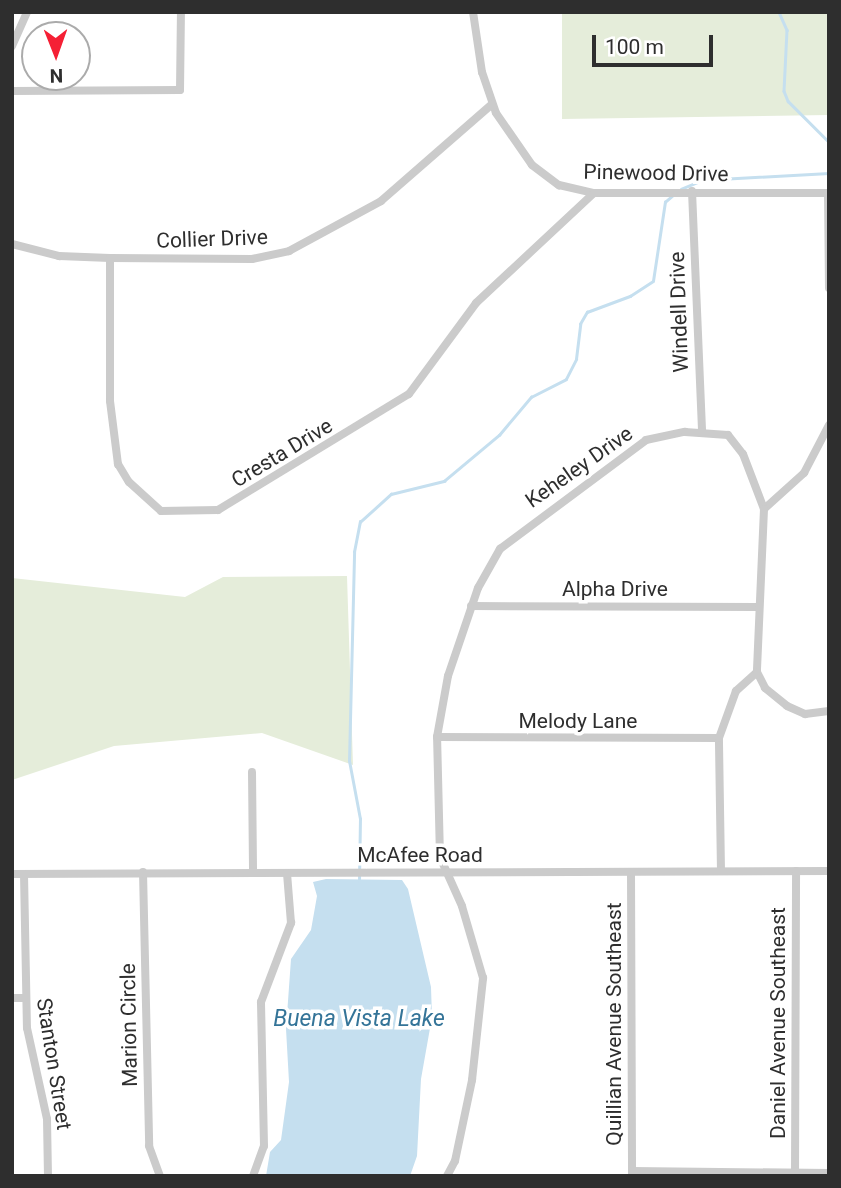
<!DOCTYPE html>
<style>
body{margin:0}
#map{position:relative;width:841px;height:1188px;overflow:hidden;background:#fff;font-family:Roboto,sans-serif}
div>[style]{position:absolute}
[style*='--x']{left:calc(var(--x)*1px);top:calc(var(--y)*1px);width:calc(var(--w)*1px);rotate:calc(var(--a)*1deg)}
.green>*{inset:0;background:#e5edda}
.water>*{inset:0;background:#c5dfef}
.stream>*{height:2.5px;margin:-1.25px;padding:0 1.25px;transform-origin:1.25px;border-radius:1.25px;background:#c5dfef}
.minor>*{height:8px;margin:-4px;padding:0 4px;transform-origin:4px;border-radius:4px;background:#cbcbcb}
span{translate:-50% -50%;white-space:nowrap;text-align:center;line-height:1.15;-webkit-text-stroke:7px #fff;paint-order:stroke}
.street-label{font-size:21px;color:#2e2e2e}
.water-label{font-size:23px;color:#347498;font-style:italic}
.frame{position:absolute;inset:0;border:14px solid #2e2e2e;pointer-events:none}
.north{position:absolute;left:21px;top:21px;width:70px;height:70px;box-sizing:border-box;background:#fff;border:2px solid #ababab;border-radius:50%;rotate:179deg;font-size:19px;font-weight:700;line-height:28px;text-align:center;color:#2e2e2e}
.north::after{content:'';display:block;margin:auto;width:24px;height:32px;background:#f52035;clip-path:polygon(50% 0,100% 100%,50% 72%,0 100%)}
.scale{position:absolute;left:592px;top:35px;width:121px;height:32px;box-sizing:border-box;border:4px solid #2e2e2e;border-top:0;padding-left:9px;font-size:21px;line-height:24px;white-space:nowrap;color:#2e2e2e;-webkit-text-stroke:5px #fff;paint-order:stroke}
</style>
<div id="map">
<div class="green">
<i style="clip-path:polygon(562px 12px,829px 12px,829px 115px,562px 119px)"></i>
<i style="clip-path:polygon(347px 576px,353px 765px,262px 733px,114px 746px,12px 780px,12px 578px,185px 597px,223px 577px)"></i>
</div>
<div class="water">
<i style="clip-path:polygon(326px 879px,402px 880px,408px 889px,431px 987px,432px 1017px,421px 1079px,417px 1156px,410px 1176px,266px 1176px,270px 1152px,281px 1140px,289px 1082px,286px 1029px,291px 959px,311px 930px,317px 896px,313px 882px)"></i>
</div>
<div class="stream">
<i style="--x:779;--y:12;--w:20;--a:66"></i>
<i style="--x:787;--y:30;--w:61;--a:92.8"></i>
<i style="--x:784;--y:91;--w:11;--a:68"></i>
<i style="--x:788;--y:101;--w:58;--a:45"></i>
<i style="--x:681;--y:189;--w:23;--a:-23"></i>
<i style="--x:702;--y:180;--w:127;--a:-3.2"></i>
<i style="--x:359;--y:881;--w:62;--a:-89.1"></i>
<i style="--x:360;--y:819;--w:59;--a:-100.7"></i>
<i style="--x:349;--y:761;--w:209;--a:-88.6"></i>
<i style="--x:354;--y:552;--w:31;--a:-79"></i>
<i style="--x:360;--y:522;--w:42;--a:-42.1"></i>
<i style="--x:391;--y:494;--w:55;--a:-13.8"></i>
<i style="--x:444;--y:481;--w:72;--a:-39.9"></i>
<i style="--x:499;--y:435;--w:50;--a:-49.9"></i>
<i style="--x:531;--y:397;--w:39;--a:-27"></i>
<i style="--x:566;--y:379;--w:22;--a:-63"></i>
<i style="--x:576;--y:359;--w:35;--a:-83"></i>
<i style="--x:580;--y:324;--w:14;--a:-60"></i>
<i style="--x:587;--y:312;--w:46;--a:-20.4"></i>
<i style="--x:630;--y:296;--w:27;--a:-33"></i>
<i style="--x:653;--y:281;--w:80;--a:-81.4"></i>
<i style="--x:665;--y:202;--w:11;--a:-41"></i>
</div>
<div class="minor">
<i style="--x:473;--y:12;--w:61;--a:81.5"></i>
<i style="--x:482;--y:72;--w:43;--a:71.1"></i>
<i style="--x:496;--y:113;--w:63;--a:55.3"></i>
<i style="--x:532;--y:165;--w:34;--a:37"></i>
<i style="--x:559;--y:185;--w:36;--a:13"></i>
<i style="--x:594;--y:193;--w:235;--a:0"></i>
<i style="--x:12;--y:46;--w:37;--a:-66"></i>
<i style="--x:12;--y:91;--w:168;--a:-0.3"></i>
<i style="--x:180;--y:90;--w:78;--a:-89.3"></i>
<i style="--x:692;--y:191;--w:241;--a:87.6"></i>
<i style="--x:828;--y:193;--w:95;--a:89.4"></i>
<i style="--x:12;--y:244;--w:49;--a:14.3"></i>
<i style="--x:59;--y:256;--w:51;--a:2.2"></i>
<i style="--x:110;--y:258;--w:142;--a:0.4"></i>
<i style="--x:252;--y:259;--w:38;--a:-12"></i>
<i style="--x:289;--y:251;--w:105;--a:-28.5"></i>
<i style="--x:381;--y:201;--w:147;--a:-41.1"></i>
<i style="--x:110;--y:258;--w:143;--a:90"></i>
<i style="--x:110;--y:401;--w:64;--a:82.8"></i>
<i style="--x:118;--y:464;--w:21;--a:59"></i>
<i style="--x:129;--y:482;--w:43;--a:42.2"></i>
<i style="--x:161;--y:511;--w:57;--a:-1"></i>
<i style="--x:218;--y:510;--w:223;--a:-31.3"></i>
<i style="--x:409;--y:394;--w:113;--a:-53.6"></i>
<i style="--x:476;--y:303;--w:161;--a:-43"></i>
<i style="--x:764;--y:509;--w:54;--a:-42"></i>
<i style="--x:804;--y:473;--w:54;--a:-62.5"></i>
<i style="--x:471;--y:606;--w:287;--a:0.2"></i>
<i style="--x:437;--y:737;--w:282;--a:0.2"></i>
<i style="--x:252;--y:772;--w:101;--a:89.4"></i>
<i style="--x:721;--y:871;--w:133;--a:-90.9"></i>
<i style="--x:719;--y:738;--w:50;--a:-70.1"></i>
<i style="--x:736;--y:691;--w:28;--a:-42"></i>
<i style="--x:143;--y:872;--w:274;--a:88.7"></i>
<i style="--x:149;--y:1146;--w:32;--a:70"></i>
<i style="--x:631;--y:872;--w:304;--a:89.8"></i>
<i style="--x:12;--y:874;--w:817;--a:-0.21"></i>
<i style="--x:24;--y:874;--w:154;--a:88.9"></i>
<i style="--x:27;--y:1028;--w:93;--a:77.6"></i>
<i style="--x:47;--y:1119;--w:57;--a:89"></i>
<i style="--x:12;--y:998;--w:13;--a:0"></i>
<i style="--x:632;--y:1171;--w:197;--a:0.6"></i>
<i style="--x:253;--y:1176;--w:32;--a:-70"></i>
<i style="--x:264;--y:1146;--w:144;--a:-91.2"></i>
<i style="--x:261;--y:1002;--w:85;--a:-69.2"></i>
<i style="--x:291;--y:923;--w:50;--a:-94.6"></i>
<i style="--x:447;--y:1176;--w:17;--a:-62"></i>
<i style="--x:455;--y:1161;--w:83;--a:-78.1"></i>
<i style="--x:472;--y:1080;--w:103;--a:-83.8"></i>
<i style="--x:483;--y:978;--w:75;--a:-106.3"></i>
<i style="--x:462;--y:906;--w:54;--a:-114.2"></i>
<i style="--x:440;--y:857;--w:120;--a:-91.4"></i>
<i style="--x:437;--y:737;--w:62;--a:-79.8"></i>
<i style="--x:448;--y:676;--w:93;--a:-71.2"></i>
<i style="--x:478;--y:588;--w:45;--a:-60.6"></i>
<i style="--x:500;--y:549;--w:182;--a:-36.7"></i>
<i style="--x:646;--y:440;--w:40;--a:-12"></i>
<i style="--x:685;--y:432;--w:43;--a:4"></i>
<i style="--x:728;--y:435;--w:24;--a:52"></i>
<i style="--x:743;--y:454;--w:59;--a:69.1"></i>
<i style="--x:764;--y:509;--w:163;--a:92.5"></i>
<i style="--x:757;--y:672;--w:18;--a:63"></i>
<i style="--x:765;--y:688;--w:28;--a:39"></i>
<i style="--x:787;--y:706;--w:20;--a:24"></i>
<i style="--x:805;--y:714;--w:24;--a:-7"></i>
<i style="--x:795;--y:1176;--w:305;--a:-89.8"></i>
</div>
<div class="street-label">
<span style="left:656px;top:173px;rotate:1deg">Pinewood Drive</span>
<span style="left:212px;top:239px;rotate:-2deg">Collier Drive</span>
<span style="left:679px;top:312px;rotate:-92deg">Windell Drive</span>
<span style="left:282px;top:453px;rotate:-31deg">Cresta Drive</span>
<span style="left:579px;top:467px;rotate:-35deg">Keheley Drive</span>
<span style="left:615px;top:589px">Alpha Drive</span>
<span style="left:578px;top:721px">Melody Lane</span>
<span style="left:420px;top:855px">McAfee Road</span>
<span style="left:778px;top:1023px;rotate:-90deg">Daniel Avenue Southeast</span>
<span style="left:614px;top:1024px;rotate:-90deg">Quillian Avenue Southeast</span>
<span style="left:129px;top:1025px;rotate:-91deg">Marion Circle</span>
<span style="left:54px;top:1064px;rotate:81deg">Stanton Street</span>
</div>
<div class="water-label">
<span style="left:359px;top:1019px">Buena Vista Lake</span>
</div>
<div class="frame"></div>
<div class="north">N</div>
<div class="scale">100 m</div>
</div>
